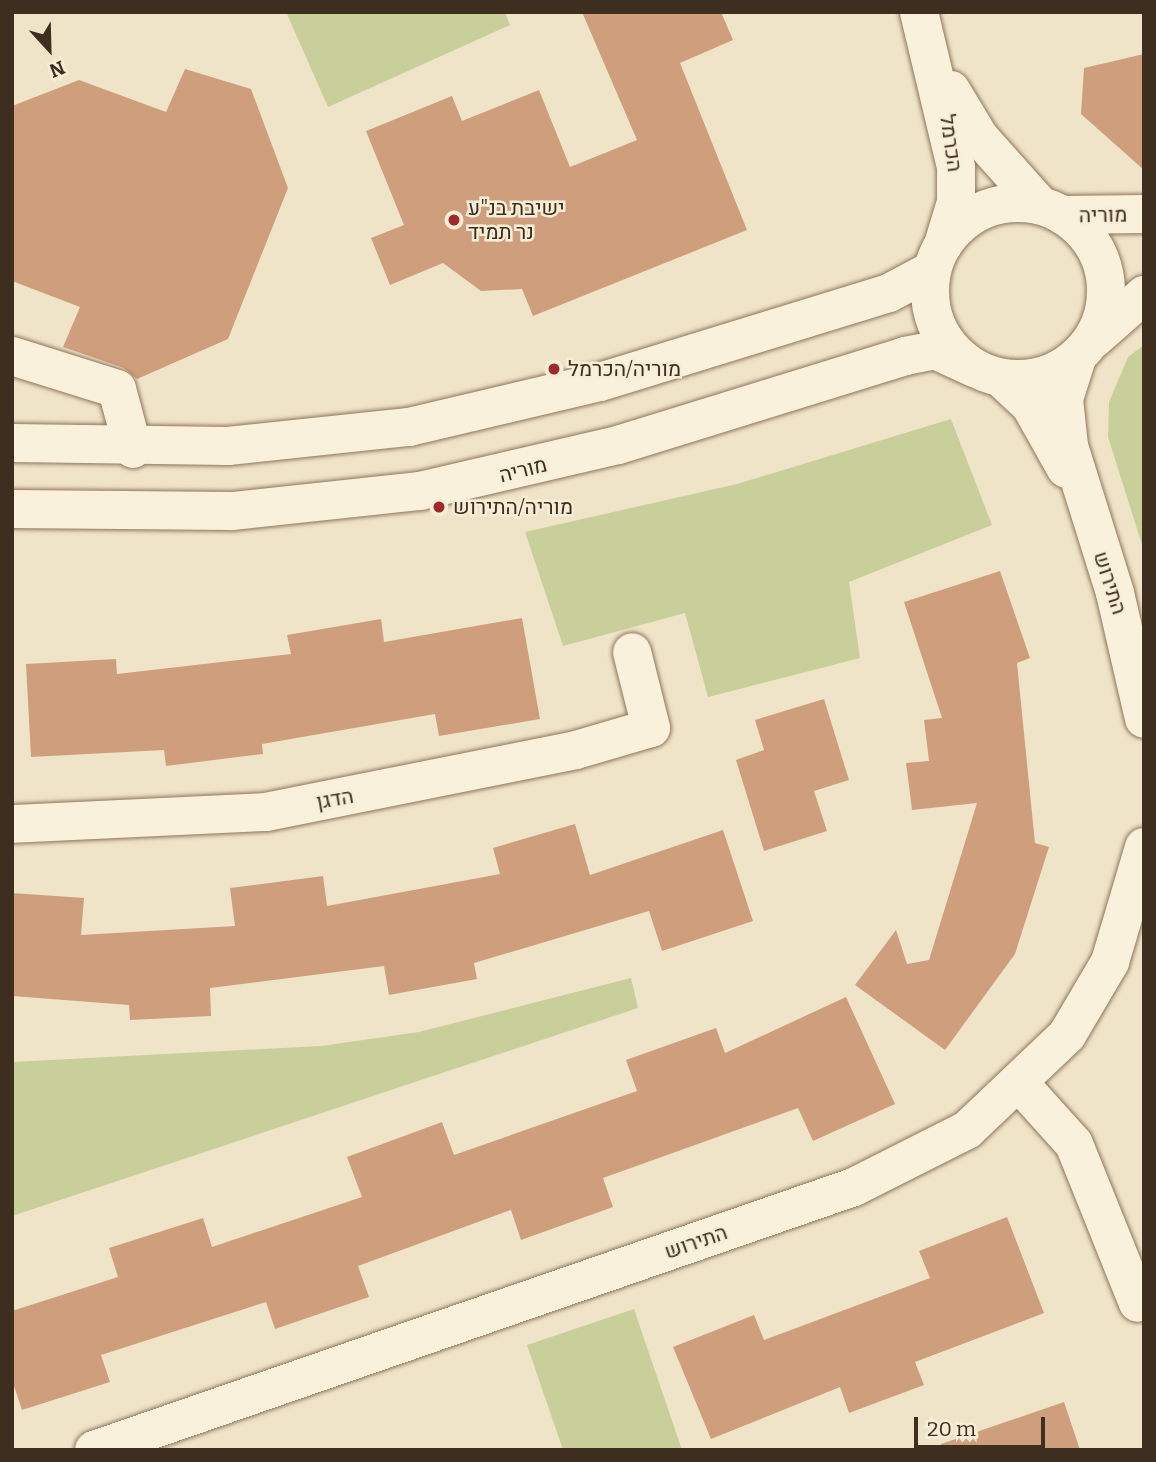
<!DOCTYPE html>
<meta charset="utf-8">
<style>
body{margin:0}
#map{position:relative;width:1156px;height:1462px;overflow:hidden;background:#f0e4c8;font-family:Bitter,Heebo,serif}
div>[style]{position:absolute}
[style*='--x']{left:calc(var(--x)*1px);top:calc(var(--y)*1px);width:calc(var(--w)*1px);rotate:calc(var(--a)*1deg)}
.green>*{inset:0;background:#c9cf9b}
.building>*{inset:0;background:#cf9f7d}
.roads{filter:drop-shadow(0 0 2px #8d765c) drop-shadow(0 0 2px #8d765c)}
.minor>*{height:38px;margin:-19px;padding:0 19px;transform-origin:19px;border-radius:19px;background:#faf1dc}
.minor>.ring{margin:-19px;padding:0;box-sizing:content-box;background:none;border:38px solid #faf1dc;border-radius:50%}
.dots>*{width:19px;height:19px;translate:-50% -50%;box-sizing:border-box;border:4px solid #f7eed8;border-radius:50%}
span{translate:-50% -50%;white-space:nowrap;text-align:center;line-height:1.15;-webkit-text-stroke:5px #f7eed8;paint-order:stroke}
.street-label{font-size:21px;color:#3d2e20}
.poi-label{font-size:21px;color:#3d2e20}
.left{translate:0 -50%;text-align:left}
.frame{position:absolute;inset:0;border:14px solid #3d2e20;pointer-events:none}
.north{position:absolute;left:14px;top:14px;width:70px;height:70px;-webkit-text-stroke:5px #f7eed8;paint-order:stroke;rotate:158deg;font-size:19px;font-weight:700;line-height:28px;text-align:center;color:#3d2e20}
.north::after{content:'';display:block;margin:auto;width:24px;height:32px;background:#3d2e20;clip-path:polygon(50% 0,100% 100%,50% 72%,0 100%)}
.scale{position:absolute;left:914px;top:1417px;width:131px;height:32px;box-sizing:border-box;border:4px solid #3d2e20;border-top:0;padding-left:9px;font-size:21px;line-height:24px;white-space:nowrap;color:#3d2e20;-webkit-text-stroke:5px #f7eed8;paint-order:stroke}
</style>
<div id="map">
<div class="green">
<i style="clip-path:polygon(286px 12px,505px 12px,510px 25px,328px 107px)"></i>
<i style="clip-path:polygon(1144px 345px,1144px 547px,1143px 548px,1108px 437px,1109px 402px,1128px 357px)"></i>
<i style="clip-path:polygon(951px 419px,992px 525px,849px 582px,860px 658px,708px 697px,685px 613px,563px 646px,525px 532px,737px 484px)"></i>
<i style="clip-path:polygon(631px 978px,638px 1008px,12px 1216px,12px 1062px,321px 1046px,419px 1032px)"></i>
<i style="clip-path:polygon(634px 1309px,682px 1450px,563px 1450px,527px 1345px)"></i>
</div>
<div class="building">
<i style="clip-path:polygon(582px 12px,721px 12px,733px 40px,680px 63px,747px 230px,533px 316px,522px 289px,481px 291px,443px 263px,390px 285px,371px 238px,404px 225px,366px 131px,452px 96px,462px 121px,539px 90px,570px 167px,637px 140px)"></i>
<i style="clip-path:polygon(1144px 54px,1144px 170px,1081px 114px,1084px 68px)"></i>
<i style="clip-path:polygon(185px 69px,251px 89px,288px 188px,228px 339px,137px 379px,124px 368px,63px 347px,80px 307px,12px 281px,12px 106px,79px 80px,166px 112px)"></i>
<i style="clip-path:polygon(1000px 571px,1030px 658px,1017px 663px,1035px 843px,1049px 847px,1015px 954px,945px 1050px,855px 985px,896px 930px,907px 964px,929px 960px,977px 803px,912px 810px,906px 763px,929px 761px,924px 720px,942px 718px,904px 602px)"></i>
<i style="clip-path:polygon(522px 618px,540px 719px,439px 736px,435px 714px,262px 744px,263px 754px,166px 766px,164px 750px,31px 757px,26px 664px,116px 659px,117px 674px,291px 654px,287px 635px,381px 619px,384px 642px)"></i>
<i style="clip-path:polygon(824px 699px,849px 780px,814px 791px,827px 831px,764px 851px,736px 760px,764px 750px,755px 720px)"></i>
<i style="clip-path:polygon(575px 824px,590px 875px,723px 830px,753px 921px,662px 951px,649px 911px,474px 963px,477px 979px,389px 995px,384px 966px,210px 988px,211px 1016px,130px 1020px,129px 1005px,12px 996px,12px 893px,84px 898px,81px 935px,235px 926px,230px 888px,323px 876px,327px 906px,500px 874px,493px 848px)"></i>
<i style="clip-path:polygon(846px 997px,895px 1104px,813px 1141px,798px 1108px,603px 1178px,613px 1207px,521px 1240px,511px 1210px,358px 1266px,369px 1297px,275px 1329px,266px 1302px,101px 1355px,110px 1382px,22px 1410px,12px 1380px,12px 1311px,118px 1277px,109px 1248px,203px 1218px,212px 1247px,362px 1197px,347px 1157px,442px 1122px,454px 1155px,637px 1091px,626px 1060px,716px 1028px,725px 1053px)"></i>
<i style="clip-path:polygon(1007px 1217px,1044px 1313px,915px 1362px,924px 1385px,849px 1413px,840px 1387px,711px 1439px,673px 1347px,754px 1315px,764px 1340px,930px 1278px,919px 1251px)"></i>
<i style="clip-path:polygon(1064px 1402px,1080px 1450px,942px 1450px,941px 1444px)"></i>
</div>
<div class="roads">
<div class="minor">
<i style="--x:919;--y:12;--w:159;--a:76.6"></i>
<i style="--x:956;--y:167;--w:35;--a:90"></i>
<i style="--x:956;--y:202;--w:45;--a:106.8"></i>
<i style="--x:951;--y:90;--w:56;--a:58.9"></i>
<i style="--x:980;--y:138;--w:90;--a:48.2"></i>
<i class="ring" style="left:930px;top:203px;width:138px;height:138px"></i>
<i style="--x:1062;--y:215;--w:82;--a:-0.7"></i>
<i style="--x:1094;--y:339;--w:67;--a:-41.3"></i>
<i style="--x:12;--y:356;--w:110;--a:17.4"></i>
<i style="--x:117;--y:389;--w:62;--a:75.1"></i>
<i style="--x:1077;--y:358;--w:43;--a:107.6"></i>
<i style="--x:1064;--y:399;--w:47;--a:83.9"></i>
<i style="--x:1069;--y:446;--w:154;--a:72.6"></i>
<i style="--x:1115;--y:593;--w:129;--a:77"></i>
<i style="--x:1001;--y:378;--w:40;--a:43"></i>
<i style="--x:1030;--y:405;--w:73;--a:60.6"></i>
<i style="--x:12;--y:443;--w:216;--a:0.8"></i>
<i style="--x:228;--y:446;--w:182;--a:-6"></i>
<i style="--x:409;--y:427;--w:196;--a:-13.3"></i>
<i style="--x:600;--y:382;--w:302;--a:-17.1"></i>
<i style="--x:889;--y:293;--w:49;--a:-28.1"></i>
<i style="--x:12;--y:509;--w:220;--a:0.5"></i>
<i style="--x:232;--y:511;--w:189;--a:-6.1"></i>
<i style="--x:420;--y:491;--w:203;--a:-13.1"></i>
<i style="--x:618;--y:445;--w:300;--a:-17.2"></i>
<i style="--x:905;--y:356;--w:31;--a:-11"></i>
<i style="--x:935;--y:350;--w:43;--a:24.8"></i>
<i style="--x:12;--y:824;--w:254;--a:-2.7"></i>
<i style="--x:266;--y:812;--w:316;--a:-11.3"></i>
<i style="--x:576;--y:750;--w:78;--a:-16.3"></i>
<i style="--x:651;--y:728;--w:78;--a:-104"></i>
<i style="--x:1021;--y:1085;--w:79;--a:48.1"></i>
<i style="--x:1074;--y:1144;--w:171;--a:68.1"></i>
<i style="--x:94;--y:1450;--w:804;--a:-19.09"></i>
<i style="--x:854;--y:1187;--w:127;--a:-26.8"></i>
<i style="--x:967;--y:1130;--w:138;--a:-43.5"></i>
<i style="--x:1067;--y:1035;--w:85;--a:-59.5"></i>
<i style="--x:1110;--y:962;--w:120;--a:-73.5"></i>
</div>
</div>
<div class="dots">
<i style="left:454px;top:220px;background:#9e2a2b"></i>
<i style="left:554px;top:369px;background:#9e2a2b"></i>
<i style="left:439px;top:507px;background:#9e2a2b"></i>
</div>
<div class="street-label">
<span style="left:951px;top:143px;rotate:82deg">הכרמל</span>
<span style="left:1103px;top:215px;rotate:-1deg">מוריה</span>
<span style="left:523px;top:470px;rotate:-14deg">מוריה</span>
<span style="left:1110px;top:583px;rotate:72deg">התירוש</span>
<span style="left:335px;top:799px;rotate:-10deg">הדגן</span>
<span style="left:696px;top:1242px;rotate:-19deg">התירוש</span>
</div>
<div class="poi-label">
<span class="left" style="left:468px;top:220px">ישיבת בנ"ע<br>נר תמיד</span>
<span class="left" style="left:568px;top:369px">מוריה/הכרמל</span>
<span class="left" style="left:453px;top:507px">מוריה/התירוש</span>
</div>
<div class="frame"></div>
<div class="north">N</div>
<div class="scale">20 m</div>
</div>
